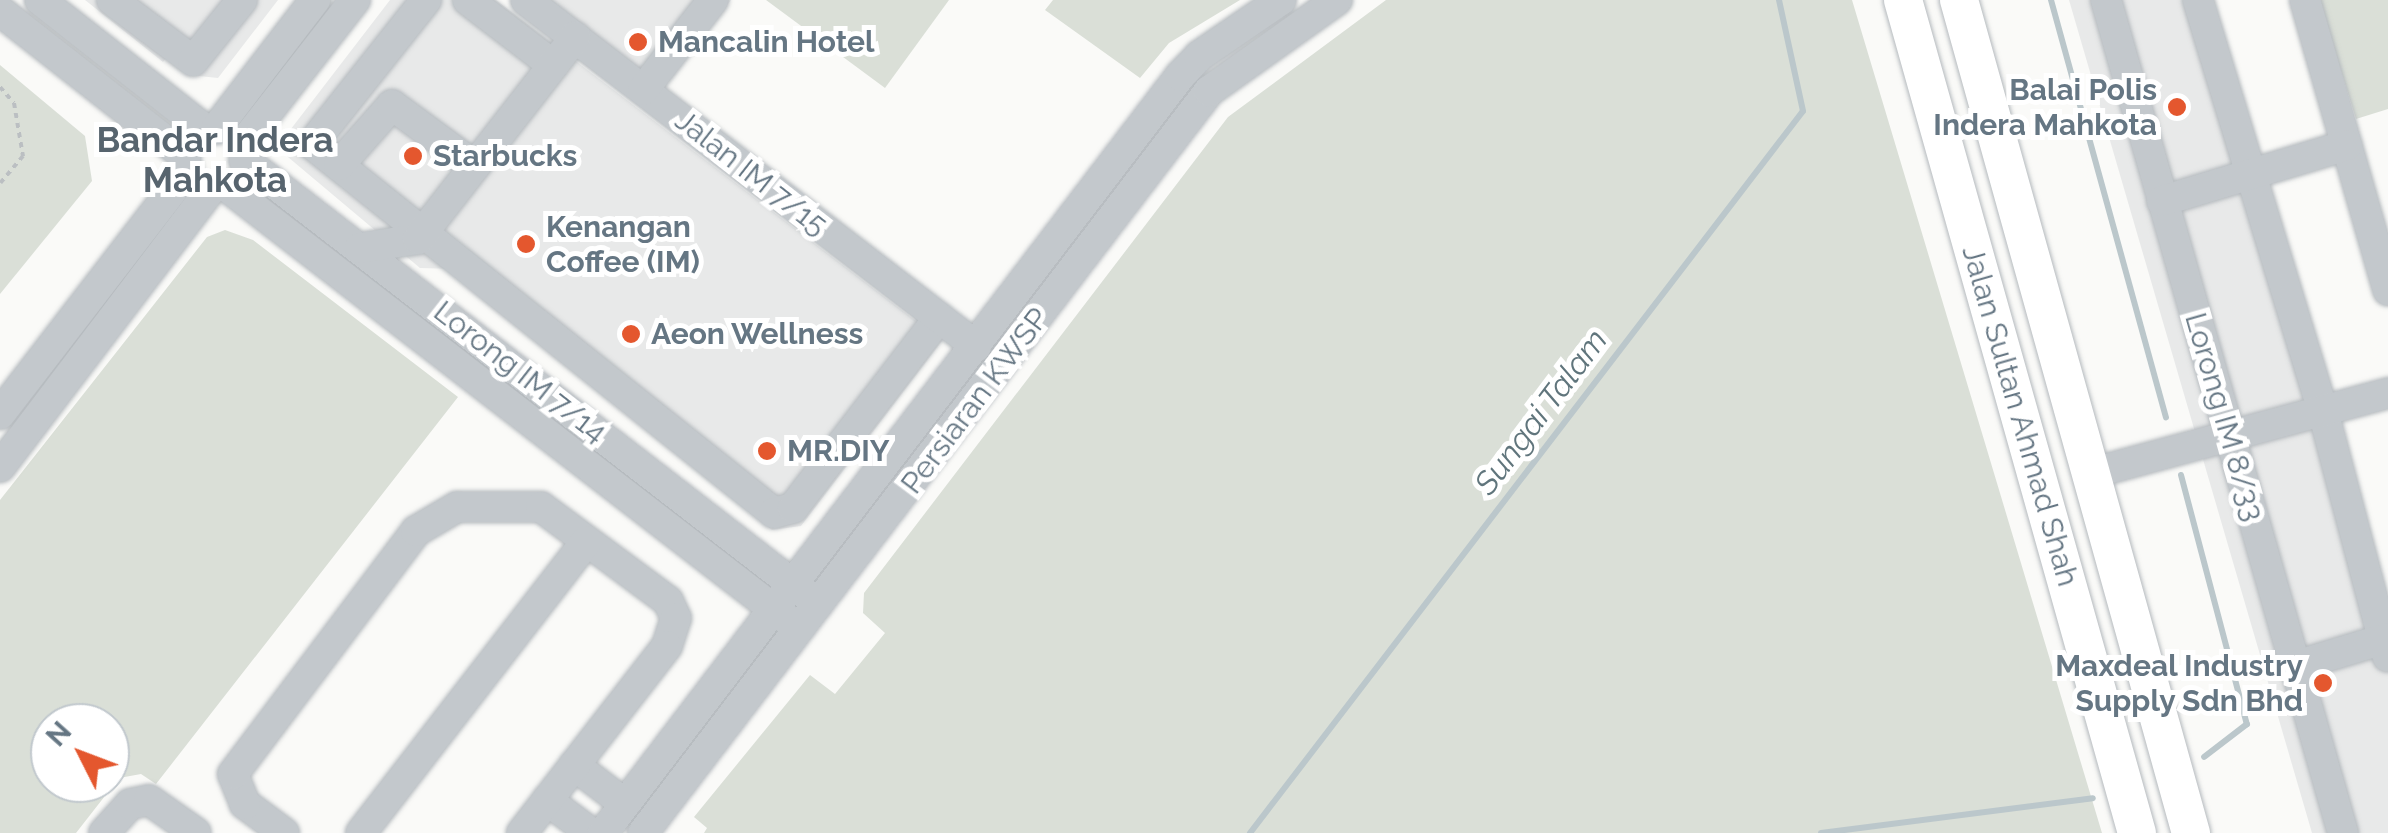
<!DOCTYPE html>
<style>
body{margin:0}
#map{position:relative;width:2388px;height:833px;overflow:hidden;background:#fafaf8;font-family:Raleway,sans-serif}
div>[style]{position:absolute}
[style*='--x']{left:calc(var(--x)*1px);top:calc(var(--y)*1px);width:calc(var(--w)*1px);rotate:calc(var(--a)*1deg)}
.built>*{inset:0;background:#e8e9e9}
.green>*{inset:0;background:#dadfd7}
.stream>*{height:6px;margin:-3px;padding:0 3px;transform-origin:3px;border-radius:3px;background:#bbc7cb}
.path>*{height:4px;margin-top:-2px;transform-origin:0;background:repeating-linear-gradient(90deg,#bbbfc2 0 5px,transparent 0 10px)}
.roads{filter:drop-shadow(0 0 2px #b5babe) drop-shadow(0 0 2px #b5babe)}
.minor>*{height:30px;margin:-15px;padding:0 15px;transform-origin:15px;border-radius:15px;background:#c3c8cc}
.major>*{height:38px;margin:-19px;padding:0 19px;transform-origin:19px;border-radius:19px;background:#fff}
.dots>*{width:28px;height:28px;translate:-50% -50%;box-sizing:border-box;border:5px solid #fff;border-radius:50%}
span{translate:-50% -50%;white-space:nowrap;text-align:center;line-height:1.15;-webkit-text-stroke:10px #fff;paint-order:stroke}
.poi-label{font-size:30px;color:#657683;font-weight:700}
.left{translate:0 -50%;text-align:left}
.right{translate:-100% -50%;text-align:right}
.street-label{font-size:30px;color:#657683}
.water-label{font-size:32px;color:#60757c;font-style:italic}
.quarter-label{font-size:35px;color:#57646e;font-weight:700}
.north{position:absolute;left:30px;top:703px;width:100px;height:100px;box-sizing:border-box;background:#fff;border:2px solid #c1c8cd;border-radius:50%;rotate:312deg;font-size:28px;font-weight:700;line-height:40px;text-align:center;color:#657683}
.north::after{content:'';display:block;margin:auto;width:35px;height:45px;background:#e4572e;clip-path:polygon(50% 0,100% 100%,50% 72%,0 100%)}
</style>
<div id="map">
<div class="built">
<i style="clip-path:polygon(85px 0,278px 0,218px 78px,199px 76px,169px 54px,163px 62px)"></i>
<i style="clip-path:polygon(390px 0,496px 0,942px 341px,801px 526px,772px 530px,455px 269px,420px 268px,282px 152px,284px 138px)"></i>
<i style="clip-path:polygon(543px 0,731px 0,662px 90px)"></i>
<i style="clip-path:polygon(2069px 0,2198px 0,2388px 653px,2388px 833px,2312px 833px)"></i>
</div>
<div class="green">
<i style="clip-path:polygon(766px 0,949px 0,885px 88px)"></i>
<i style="clip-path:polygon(1053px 0,1240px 0,1169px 43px,1140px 78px,1045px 10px)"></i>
<i style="clip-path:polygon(1386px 0,1852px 0,2102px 833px,704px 833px,707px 828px,694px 817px,810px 675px,835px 694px,885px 633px,863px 613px,864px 593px,1228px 117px)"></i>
<i style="clip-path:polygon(2319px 0,2388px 0,2388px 109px,2356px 119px)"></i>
<i style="clip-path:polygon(0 65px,85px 136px,92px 181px,0 294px)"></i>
<i style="clip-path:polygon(evenodd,225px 230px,253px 240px,458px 397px,156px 784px,141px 774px,119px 778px,76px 833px,0 833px,0 500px,207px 237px,225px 230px,50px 723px,110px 723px,110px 783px,50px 783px,50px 723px)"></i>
</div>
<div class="stream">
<i style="--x:2051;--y:0;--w:433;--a:74.6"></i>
<i style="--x:2181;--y:475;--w:258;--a:75.2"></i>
<i style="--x:2247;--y:724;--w:54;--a:142.5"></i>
<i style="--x:1250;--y:833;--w:909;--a:-52.55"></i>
<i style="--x:1803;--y:111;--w:114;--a:-102.2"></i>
<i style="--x:1821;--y:833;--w:274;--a:-7.3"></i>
</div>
<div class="path">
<i style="--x:0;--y:87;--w:21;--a:49"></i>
<i style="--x:14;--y:103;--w:54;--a:80.4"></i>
<i style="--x:23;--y:156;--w:35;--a:130"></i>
</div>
<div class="roads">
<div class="minor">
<i style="--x:40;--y:0;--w:211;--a:38.1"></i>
<i style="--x:112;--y:0;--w:101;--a:37"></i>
<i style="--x:193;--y:61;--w:78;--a:-51.2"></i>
<i style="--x:426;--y:0;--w:184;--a:128.4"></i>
<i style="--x:312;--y:144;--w:591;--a:38.61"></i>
<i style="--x:774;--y:513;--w:20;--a:-15"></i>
<i style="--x:793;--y:508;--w:240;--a:-52.5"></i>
<i style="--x:468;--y:0;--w:107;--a:37.4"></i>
<i style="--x:526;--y:0;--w:568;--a:37.56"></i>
<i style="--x:2106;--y:0;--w:866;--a:74.12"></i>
<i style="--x:2198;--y:0;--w:430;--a:73.1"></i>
<i style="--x:2323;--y:411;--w:254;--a:75.2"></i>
<i style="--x:2305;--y:0;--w:302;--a:74"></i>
<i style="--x:0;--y:11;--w:236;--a:38.1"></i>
<i style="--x:643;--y:90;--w:114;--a:-52.1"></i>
<i style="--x:216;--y:129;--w:163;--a:-52.5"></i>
<i style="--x:242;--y:145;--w:184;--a:-52.1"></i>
<i style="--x:244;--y:160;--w:713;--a:37.71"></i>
<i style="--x:339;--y:165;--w:80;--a:-48.5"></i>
<i style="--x:392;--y:105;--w:103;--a:36.3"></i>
<i style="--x:226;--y:186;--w:711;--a:37.69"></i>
<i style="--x:2162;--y:201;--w:193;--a:-16.8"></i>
<i style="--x:360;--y:248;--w:59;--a:-8.8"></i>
<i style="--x:418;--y:239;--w:256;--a:-52.1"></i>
<i style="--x:0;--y:414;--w:308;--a:-52.4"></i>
<i style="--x:0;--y:467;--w:350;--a:-52.8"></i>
<i style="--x:2092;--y:473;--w:307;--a:-15.1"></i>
<i style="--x:2295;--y:666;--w:97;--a:-16.8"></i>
<i style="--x:574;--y:765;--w:64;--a:37.4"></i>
<i style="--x:547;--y:800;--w:55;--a:36.9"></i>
<i style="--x:104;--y:833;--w:39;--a:-48"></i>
<i style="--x:130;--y:804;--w:19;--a:-12"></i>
<i style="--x:149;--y:800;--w:57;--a:35.1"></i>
<i style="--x:284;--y:833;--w:49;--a:-143.4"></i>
<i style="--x:245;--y:804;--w:32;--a:-112"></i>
<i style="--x:233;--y:774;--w:304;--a:-53"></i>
<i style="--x:416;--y:531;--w:48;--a:-30.3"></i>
<i style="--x:457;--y:507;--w:84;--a:0"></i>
<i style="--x:541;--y:507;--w:158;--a:36.5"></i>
<i style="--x:668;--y:601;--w:19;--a:65"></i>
<i style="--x:676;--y:618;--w:29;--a:108"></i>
<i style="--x:667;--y:646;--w:237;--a:127.8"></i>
<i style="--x:361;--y:833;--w:369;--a:-52.3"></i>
<i style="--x:603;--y:833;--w:952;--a:-52.68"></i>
<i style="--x:1180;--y:76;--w:28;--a:-46"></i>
<i style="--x:1199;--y:56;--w:99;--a:-34.3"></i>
<i style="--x:643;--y:833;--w:933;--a:-52.66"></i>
<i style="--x:1209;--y:91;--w:157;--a:-35.4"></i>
</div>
<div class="major">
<i style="--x:1903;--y:0;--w:865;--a:74.31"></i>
<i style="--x:1959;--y:0;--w:865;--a:74.44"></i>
</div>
</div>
<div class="dots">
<i style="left:638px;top:42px;background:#e4572e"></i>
<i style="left:2177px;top:107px;background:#e4572e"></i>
<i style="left:413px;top:156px;background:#e4572e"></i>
<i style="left:526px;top:244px;background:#e4572e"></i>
<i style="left:631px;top:334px;background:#e4572e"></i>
<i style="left:767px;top:451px;background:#e4572e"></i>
<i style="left:2323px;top:683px;background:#e4572e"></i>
</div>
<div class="poi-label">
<span class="left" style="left:658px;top:42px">Mancalin Hotel</span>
<span class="right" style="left:2157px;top:107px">Balai Polis<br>Indera Mahkota</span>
<span class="left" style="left:433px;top:156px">Starbucks</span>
<span class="left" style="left:546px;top:244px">Kenangan<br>Coffee (IM)</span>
<span class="left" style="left:651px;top:334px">Aeon Wellness</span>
<span class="left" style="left:787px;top:451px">MR.DIY</span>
<span class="right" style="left:2303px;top:683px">Maxdeal Industry<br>Supply Sdn Bhd</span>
</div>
<div class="street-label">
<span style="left:751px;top:173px;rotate:38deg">Jalan IM 7/15</span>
<span style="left:520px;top:372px;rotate:38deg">Lorong IM 7/14</span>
<span style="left:975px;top:401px;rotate:-53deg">Persiaran KWSP</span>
<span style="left:2020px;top:416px;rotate:74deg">Jalan Sultan Ahmad Shah</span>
<span style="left:2224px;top:417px;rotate:74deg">Lorong IM 8/33</span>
</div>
<div class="water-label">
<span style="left:1541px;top:412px;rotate:-53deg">Sungai Talam</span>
</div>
<div class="quarter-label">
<span style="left:215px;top:160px">Bandar Indera<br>Mahkota</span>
</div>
<div class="north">N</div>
</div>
